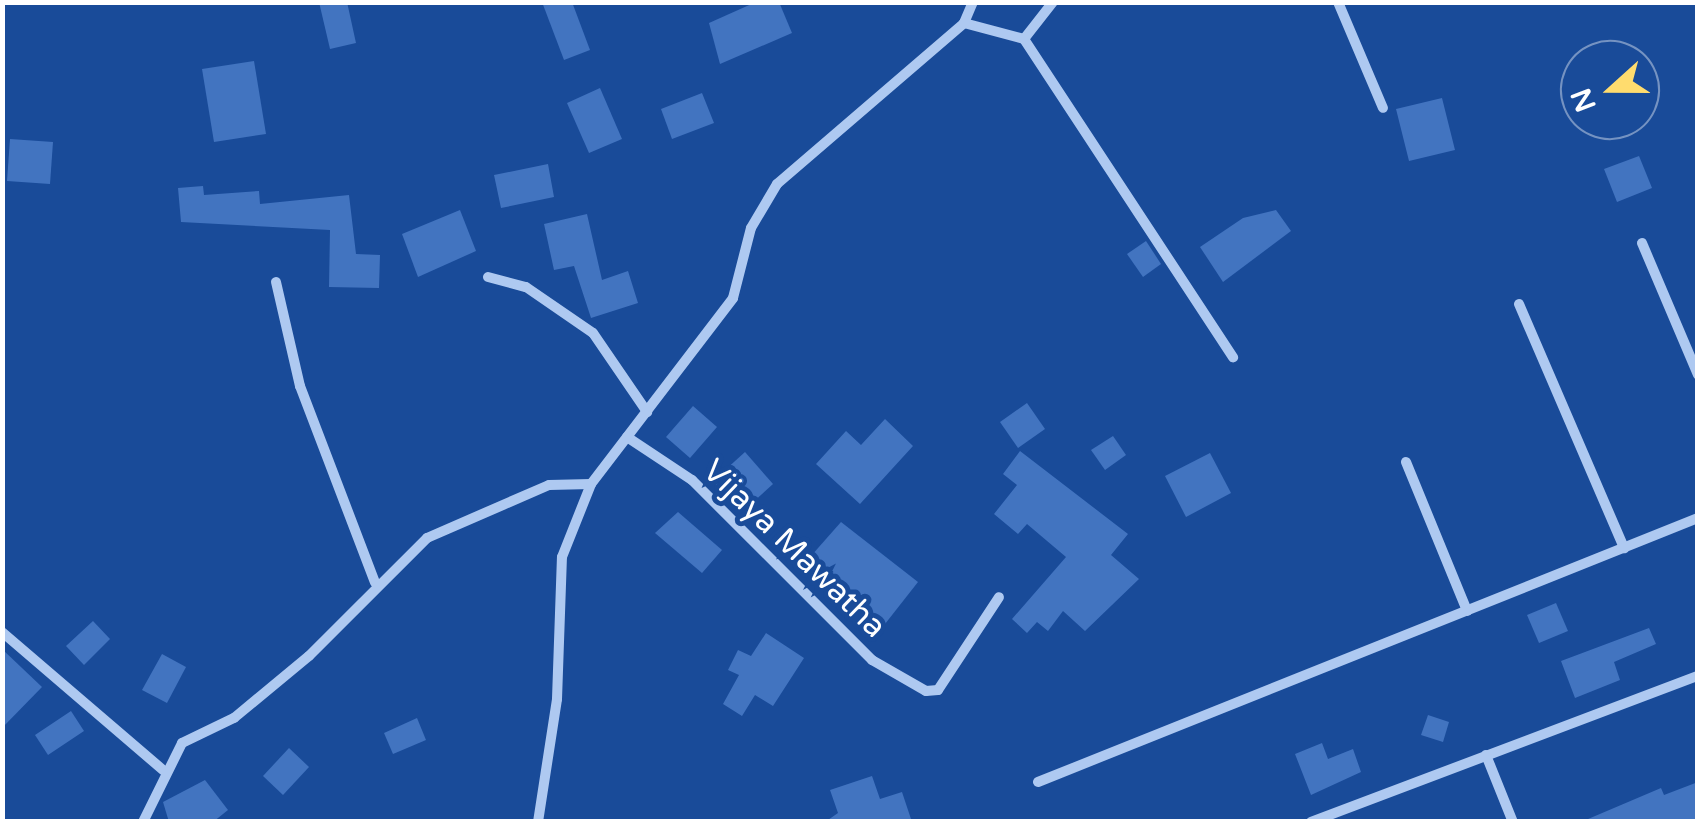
<!DOCTYPE html>
<style>
body{margin:0}
#map{position:relative;width:1700px;height:824px;overflow:hidden;background:#194b99;font-family:"Varela Round",sans-serif}
div>[style]{position:absolute}
[style*='--x']{left:calc(var(--x)*1px);top:calc(var(--y)*1px);width:calc(var(--w)*1px);rotate:calc(var(--a)*1deg)}
.building>*{inset:0;background:#4274c0}
.street>*{height:10px;margin:-5px;padding:0 5px;transform-origin:5px;border-radius:5px;background:#aec9f1}
span{translate:-50% -50%;white-space:nowrap;text-align:center;line-height:1.15;-webkit-text-stroke:10px #194b99;paint-order:stroke}
.street-label{font-size:32px;color:#fff}
.frame{position:absolute;inset:0;border:5px solid #fff;pointer-events:none}
.north{position:absolute;left:1560px;top:40px;width:100px;height:100px;box-sizing:border-box;background:#194b99;border:2px solid #7593c2;border-radius:50%;rotate:249deg;font-size:28px;font-weight:700;line-height:40px;text-align:center;color:#fff}
.north::after{content:'';display:block;margin:auto;width:35px;height:45px;background:#ffdc6e;clip-path:polygon(50% 0,100% 100%,50% 72%,0 100%)}
</style>
<div id="map">
<div class="building">
<i style="clip-path:polygon(319px 2px,347px 2px,356px 43px,330px 49px)"></i>
<i style="clip-path:polygon(542px 2px,572px 2px,590px 50px,564px 60px)"></i>
<i style="clip-path:polygon(756px 2px,779px 2px,792px 33px,720px 64px,709px 23px)"></i>
<i style="clip-path:polygon(254px 61px,266px 134px,214px 142px,202px 69px)"></i>
<i style="clip-path:polygon(600px 88px,622px 139px,589px 153px,567px 103px)"></i>
<i style="clip-path:polygon(702px 93px,714px 123px,672px 139px,661px 109px)"></i>
<i style="clip-path:polygon(1442px 98px,1455px 150px,1409px 161px,1396px 109px)"></i>
<i style="clip-path:polygon(10px 139px,53px 142px,50px 184px,7px 181px)"></i>
<i style="clip-path:polygon(1639px 156px,1652px 188px,1617px 202px,1604px 169px)"></i>
<i style="clip-path:polygon(548px 164px,554px 197px,501px 208px,494px 175px)"></i>
<i style="clip-path:polygon(203px 186px,204px 195px,259px 191px,260px 204px,349px 195px,356px 254px,380px 255px,379px 288px,329px 287px,330px 230px,181px 222px,178px 188px)"></i>
<i style="clip-path:polygon(460px 210px,476px 251px,418px 277px,402px 234px)"></i>
<i style="clip-path:polygon(1276px 210px,1291px 231px,1223px 282px,1200px 247px,1243px 218px)"></i>
<i style="clip-path:polygon(587px 214px,602px 280px,628px 271px,638px 303px,591px 318px,574px 266px,554px 270px,544px 224px)"></i>
<i style="clip-path:polygon(1146px 241px,1161px 264px,1143px 277px,1127px 254px)"></i>
<i style="clip-path:polygon(1027px 403px,1045px 429px,1018px 448px,1000px 422px)"></i>
<i style="clip-path:polygon(693px 406px,717px 427px,690px 458px,666px 437px)"></i>
<i style="clip-path:polygon(885px 419px,913px 446px,860px 504px,816px 464px,846px 431px,861px 445px)"></i>
<i style="clip-path:polygon(1113px 436px,1126px 455px,1105px 470px,1091px 450px)"></i>
<i style="clip-path:polygon(1020px 451px,1128px 534px,1111px 555px,1139px 579px,1085px 631px,1063px 611px,1048px 631px,1037px 622px,1027px 633px,1012px 619px,1066px 557px,1027px 524px,1018px 534px,994px 514px,1017px 485px,1003px 474px)"></i>
<i style="clip-path:polygon(745px 452px,773px 484px,741px 513px,713px 481px)"></i>
<i style="clip-path:polygon(1210px 453px,1231px 493px,1186px 517px,1165px 476px)"></i>
<i style="clip-path:polygon(678px 512px,722px 550px,702px 573px,655px 533px)"></i>
<i style="clip-path:polygon(841px 522px,918px 582px,885px 624px,811px 556px)"></i>
<i style="clip-path:polygon(1556px 603px,1568px 631px,1539px 643px,1527px 615px)"></i>
<i style="clip-path:polygon(93px 621px,110px 639px,84px 665px,66px 646px)"></i>
<i style="clip-path:polygon(1649px 628px,1656px 644px,1614px 662px,1620px 680px,1575px 698px,1561px 661px)"></i>
<i style="clip-path:polygon(766px 633px,804px 658px,773px 706px,755px 695px,742px 716px,723px 704px,739px 675px,728px 670px,738px 650px,751px 656px)"></i>
<i style="clip-path:polygon(2px 649px,42px 687px,2px 728px)"></i>
<i style="clip-path:polygon(162px 654px,186px 667px,167px 703px,142px 690px)"></i>
<i style="clip-path:polygon(71px 711px,84px 731px,48px 755px,35px 735px)"></i>
<i style="clip-path:polygon(1428px 715px,1449px 722px,1443px 742px,1421px 735px)"></i>
<i style="clip-path:polygon(417px 718px,426px 740px,393px 754px,384px 733px)"></i>
<i style="clip-path:polygon(1322px 743px,1328px 759px,1353px 749px,1361px 772px,1311px 795px,1295px 754px)"></i>
<i style="clip-path:polygon(289px 748px,309px 767px,283px 795px,263px 776px)"></i>
<i style="clip-path:polygon(872px 776px,880px 799px,902px 792px,912px 822px,825px 822px,838px 813px,830px 790px)"></i>
<i style="clip-path:polygon(205px 780px,228px 810px,213px 822px,169px 822px,163px 802px)"></i>
<i style="clip-path:polygon(1698px 782px,1698px 822px,1581px 822px,1661px 788px,1664px 795px)"></i>
</div>
<div class="street">
<i style="--x:1338;--y:2;--w:115;--a:67"></i>
<i style="--x:964;--y:23;--w:62;--a:14.9"></i>
<i style="--x:1024;--y:39;--w:381;--a:56.7"></i>
<i style="--x:1024;--y:39;--w:47;--a:-51.9"></i>
<i style="--x:1642;--y:243;--w:143;--a:67"></i>
<i style="--x:488;--y:277;--w:39;--a:15"></i>
<i style="--x:526;--y:287;--w:81;--a:34.5"></i>
<i style="--x:593;--y:333;--w:96;--a:55.6"></i>
<i style="--x:276;--y:282;--w:107;--a:77"></i>
<i style="--x:300;--y:386;--w:210;--a:69.1"></i>
<i style="--x:1519;--y:304;--w:266;--a:66.7"></i>
<i style="--x:627;--y:437;--w:78;--a:33.5"></i>
<i style="--x:692;--y:480;--w:255;--a:45"></i>
<i style="--x:872;--y:660;--w:62;--a:29.9"></i>
<i style="--x:926;--y:691;--w:12;--a:-5"></i>
<i style="--x:938;--y:690;--w:111;--a:-56.7"></i>
<i style="--x:1406;--y:462;--w:161;--a:67.7"></i>
<i style="--x:2;--y:632;--w:212;--a:40.6"></i>
<i style="--x:1486;--y:755;--w:72;--a:68.1"></i>
<i style="--x:1038;--y:782;--w:711;--a:-21.8"></i>
<i style="--x:143;--y:822;--w:88;--a:-63.7"></i>
<i style="--x:182;--y:743;--w:58;--a:-25.7"></i>
<i style="--x:234;--y:718;--w:97;--a:-39.6"></i>
<i style="--x:309;--y:656;--w:167;--a:-45"></i>
<i style="--x:427;--y:538;--w:133;--a:-23.5"></i>
<i style="--x:549;--y:485;--w:42;--a:-1.4"></i>
<i style="--x:538;--y:822;--w:124;--a:-81.2"></i>
<i style="--x:557;--y:699;--w:142;--a:-88"></i>
<i style="--x:562;--y:557;--w:79;--a:-68.3"></i>
<i style="--x:591;--y:484;--w:234;--a:-52.6"></i>
<i style="--x:733;--y:298;--w:72;--a:-75.6"></i>
<i style="--x:751;--y:228;--w:51;--a:-59.4"></i>
<i style="--x:777;--y:184;--w:247;--a:-40.7"></i>
<i style="--x:964;--y:23;--w:23;--a:-67"></i>
<i style="--x:1311;--y:822;--w:414;--a:-20.7"></i>
</div>
<div class="street-label">
<span style="left:794px;top:549px;rotate:44deg">Vijaya Mawatha</span>
</div>
<div class="frame"></div>
<div class="north">N</div>
</div>
